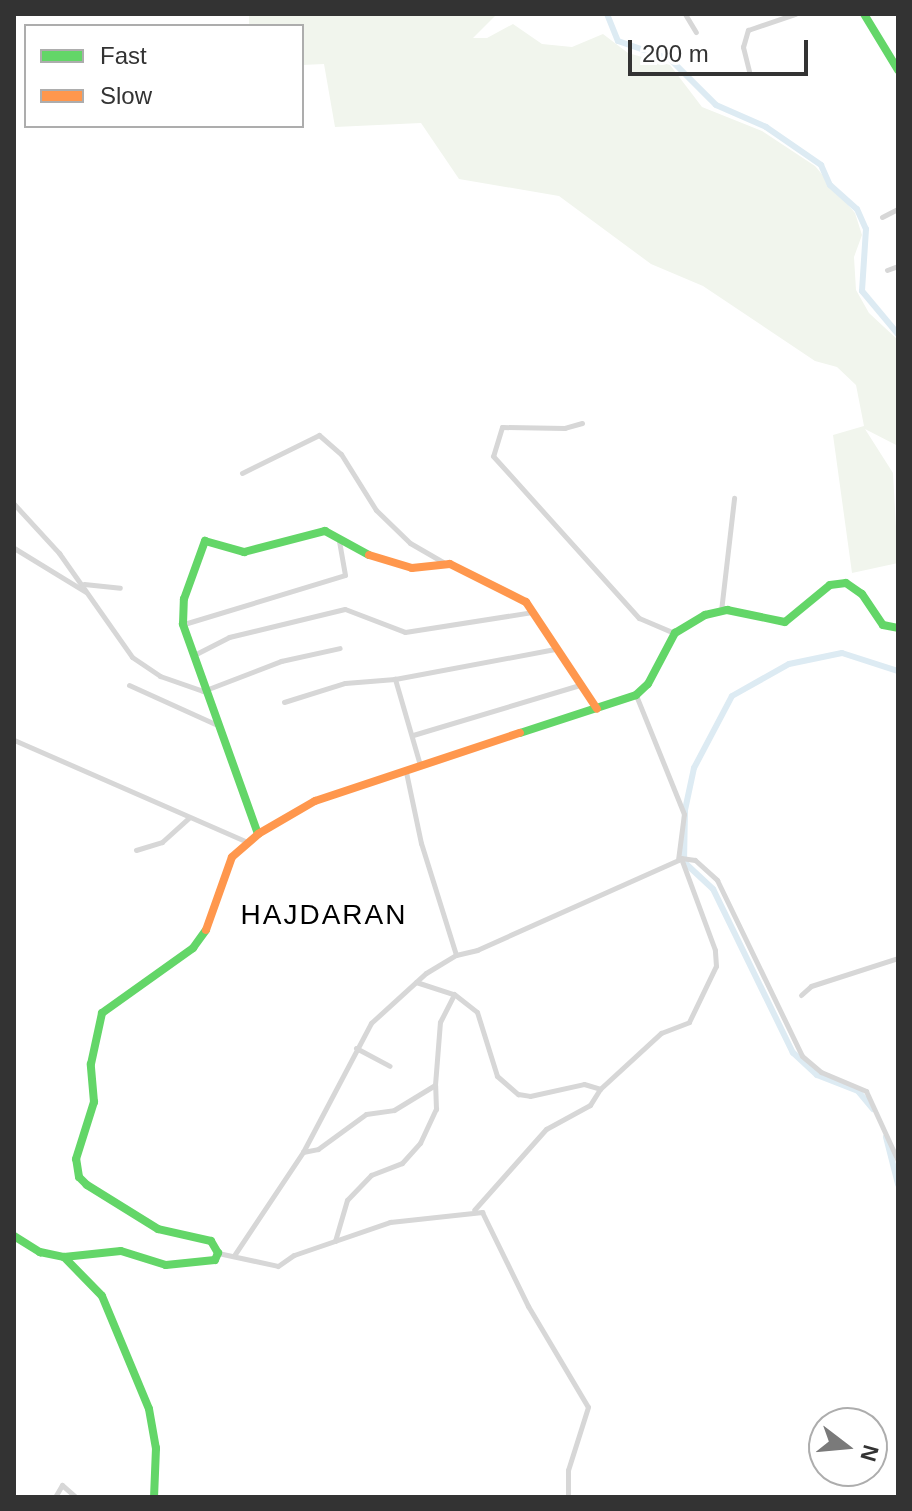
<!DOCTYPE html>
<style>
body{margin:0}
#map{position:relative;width:912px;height:1511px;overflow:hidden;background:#fff;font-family:Arial,sans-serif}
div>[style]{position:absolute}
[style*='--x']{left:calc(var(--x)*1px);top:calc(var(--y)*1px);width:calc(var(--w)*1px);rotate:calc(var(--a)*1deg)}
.green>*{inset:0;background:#f1f5ed}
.canal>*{height:6px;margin:-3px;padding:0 3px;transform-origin:3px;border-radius:3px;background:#ddebf3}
.street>*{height:5px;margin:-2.5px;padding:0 2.5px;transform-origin:2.5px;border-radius:2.5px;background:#d7d7d7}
.fast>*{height:8px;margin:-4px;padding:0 4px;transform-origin:4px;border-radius:4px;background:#63d668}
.slow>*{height:8px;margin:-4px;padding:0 4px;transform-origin:4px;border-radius:4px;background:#ff974d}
span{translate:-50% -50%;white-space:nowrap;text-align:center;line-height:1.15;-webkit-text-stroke:8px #fff;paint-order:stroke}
.quarter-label{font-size:28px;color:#000;letter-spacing:2px}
.frame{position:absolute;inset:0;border:16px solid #333;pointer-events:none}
.legend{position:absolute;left:24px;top:24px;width:280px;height:104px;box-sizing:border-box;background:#fff;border:2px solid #adadad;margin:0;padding:10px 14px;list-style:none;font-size:24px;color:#333}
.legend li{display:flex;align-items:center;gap:16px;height:40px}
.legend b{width:40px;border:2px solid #adadad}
.north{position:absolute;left:808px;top:1407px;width:80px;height:80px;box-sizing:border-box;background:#fff;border:2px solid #adadad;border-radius:50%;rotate:106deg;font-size:22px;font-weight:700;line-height:32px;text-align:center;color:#333}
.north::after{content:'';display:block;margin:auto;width:28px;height:36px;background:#7a7a7a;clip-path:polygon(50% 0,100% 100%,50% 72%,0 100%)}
.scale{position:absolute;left:628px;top:40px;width:180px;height:36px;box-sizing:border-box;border:4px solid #333;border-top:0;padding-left:10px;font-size:24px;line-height:28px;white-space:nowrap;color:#333;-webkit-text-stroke:6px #fff;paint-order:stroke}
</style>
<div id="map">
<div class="green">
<i style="clip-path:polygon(249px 14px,497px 14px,473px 38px,487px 38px,513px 24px,542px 44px,572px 47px,603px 34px,628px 53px,670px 65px,702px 107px,762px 131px,815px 166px,855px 213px,862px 235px,854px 257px,856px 290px,869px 313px,898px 340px,898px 446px,865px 429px,893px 473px,898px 563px,852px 573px,833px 435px,864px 426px,856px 385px,837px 367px,815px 361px,703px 286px,651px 264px,559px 196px,459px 179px,421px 123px,335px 127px,324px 64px,302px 65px,302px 26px,249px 26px)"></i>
</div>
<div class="canal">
<i style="--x:607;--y:14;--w:29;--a:68"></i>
<i style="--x:618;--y:41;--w:55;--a:19.1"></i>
<i style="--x:670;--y:59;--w:65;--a:45"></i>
<i style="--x:716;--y:105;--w:55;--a:23.7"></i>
<i style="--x:766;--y:127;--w:67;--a:34.6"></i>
<i style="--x:821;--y:165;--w:22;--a:66"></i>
<i style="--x:830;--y:185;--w:36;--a:42"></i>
<i style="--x:857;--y:209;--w:22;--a:66"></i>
<i style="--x:866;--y:229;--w:62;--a:93.7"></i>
<i style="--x:862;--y:291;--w:56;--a:50.1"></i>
<i style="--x:873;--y:1109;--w:23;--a:-130"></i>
<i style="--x:858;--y:1091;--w:44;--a:-158.7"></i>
<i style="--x:817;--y:1075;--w:33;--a:-137"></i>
<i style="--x:793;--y:1053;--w:182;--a:-116"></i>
<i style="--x:713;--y:889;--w:40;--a:-137"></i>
<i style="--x:684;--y:862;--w:52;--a:-88.9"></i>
<i style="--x:685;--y:810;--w:43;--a:-77.9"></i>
<i style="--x:694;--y:768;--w:81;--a:-62.2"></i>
<i style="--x:732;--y:696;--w:65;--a:-29.3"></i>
<i style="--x:789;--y:664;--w:54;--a:-11.7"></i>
<i style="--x:842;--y:653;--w:59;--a:17.8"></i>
<i style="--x:886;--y:1137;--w:49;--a:75.7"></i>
</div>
<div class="street">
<i style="--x:685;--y:14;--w:21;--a:59"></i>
<i style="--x:749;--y:71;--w:25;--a:-104"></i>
<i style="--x:743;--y:47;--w:18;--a:-74"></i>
<i style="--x:748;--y:30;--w:50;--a:-18.8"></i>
<i style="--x:882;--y:217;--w:18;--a:-27"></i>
<i style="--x:887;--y:270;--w:12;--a:-20"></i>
<i style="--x:582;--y:423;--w:18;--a:164"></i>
<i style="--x:565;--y:428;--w:63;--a:-179.1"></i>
<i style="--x:502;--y:427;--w:30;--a:107"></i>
<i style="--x:493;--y:456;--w:218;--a:48"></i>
<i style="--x:639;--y:618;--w:38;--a:23"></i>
<i style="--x:242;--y:473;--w:86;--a:-26.3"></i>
<i style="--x:319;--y:435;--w:29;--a:41"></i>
<i style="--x:341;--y:454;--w:66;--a:58"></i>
<i style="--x:376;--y:510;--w:47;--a:44.1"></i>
<i style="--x:410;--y:543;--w:38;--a:30"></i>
<i style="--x:14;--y:504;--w:67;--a:47.4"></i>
<i style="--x:59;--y:553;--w:127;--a:54.9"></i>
<i style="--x:132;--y:657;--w:34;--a:34"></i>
<i style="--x:160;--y:676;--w:46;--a:19.2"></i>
<i style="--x:203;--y:691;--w:84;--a:-21"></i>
<i style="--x:281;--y:661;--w:60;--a:-12.4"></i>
<i style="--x:14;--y:548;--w:84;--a:31.4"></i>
<i style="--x:84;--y:584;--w:36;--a:6"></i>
<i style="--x:721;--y:611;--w:114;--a:-83.4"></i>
<i style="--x:184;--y:624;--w:168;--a:-16.9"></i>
<i style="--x:345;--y:575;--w:36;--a:-100"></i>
<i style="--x:194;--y:655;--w:39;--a:-27"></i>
<i style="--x:229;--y:637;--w:119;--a:-13.6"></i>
<i style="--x:345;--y:609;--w:64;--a:21"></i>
<i style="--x:405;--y:632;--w:130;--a:-8.9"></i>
<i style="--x:129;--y:685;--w:94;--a:24.4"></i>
<i style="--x:284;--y:702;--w:64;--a:-17.3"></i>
<i style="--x:345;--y:683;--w:50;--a:-4.6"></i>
<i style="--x:413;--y:735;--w:174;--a:-16.7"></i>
<i style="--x:14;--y:740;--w:254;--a:23.6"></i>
<i style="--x:420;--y:765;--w:90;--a:-106.2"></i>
<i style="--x:395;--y:679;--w:164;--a:-10.6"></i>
<i style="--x:406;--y:772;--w:73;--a:78.1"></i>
<i style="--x:421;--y:843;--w:117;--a:72.6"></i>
<i style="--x:136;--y:850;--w:27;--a:-17"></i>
<i style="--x:162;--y:842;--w:36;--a:-42"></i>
<i style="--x:681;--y:858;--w:14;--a:8"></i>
<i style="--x:695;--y:860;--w:30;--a:42"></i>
<i style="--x:717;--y:880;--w:195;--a:64.2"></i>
<i style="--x:802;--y:1056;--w:25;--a:40"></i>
<i style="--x:821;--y:1072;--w:49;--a:22.9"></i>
<i style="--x:866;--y:1091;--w:77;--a:65.4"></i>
<i style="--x:416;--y:982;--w:40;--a:18"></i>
<i style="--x:454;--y:994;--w:29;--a:38"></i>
<i style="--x:477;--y:1012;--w:67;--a:72.6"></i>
<i style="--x:497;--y:1076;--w:28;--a:41"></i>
<i style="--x:518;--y:1094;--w:12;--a:9"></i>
<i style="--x:530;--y:1096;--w:55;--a:-12.5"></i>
<i style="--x:584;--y:1084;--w:17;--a:17"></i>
<i style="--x:600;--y:1089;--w:19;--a:122"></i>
<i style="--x:590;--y:1105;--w:50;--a:151.4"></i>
<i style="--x:546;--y:1129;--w:108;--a:131.6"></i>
<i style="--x:801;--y:995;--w:13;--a:-42"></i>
<i style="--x:811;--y:986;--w:91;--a:-17.8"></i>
<i style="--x:356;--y:1048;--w:38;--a:28"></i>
<i style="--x:600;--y:1089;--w:83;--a:-42.6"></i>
<i style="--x:661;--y:1033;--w:30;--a:-21"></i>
<i style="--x:689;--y:1022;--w:62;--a:-64.3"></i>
<i style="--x:716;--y:966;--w:16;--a:-94"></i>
<i style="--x:715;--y:950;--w:98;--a:-110.3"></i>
<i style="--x:303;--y:1152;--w:146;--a:-62.2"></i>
<i style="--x:371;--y:1023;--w:74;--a:-42.3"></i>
<i style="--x:426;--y:973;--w:35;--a:-31"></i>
<i style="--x:456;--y:955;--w:22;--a:-13"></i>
<i style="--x:477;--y:950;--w:220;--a:-24.1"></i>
<i style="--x:678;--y:860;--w:46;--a:-82.6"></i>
<i style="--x:684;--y:814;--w:128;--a:-112"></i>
<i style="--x:335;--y:1241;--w:43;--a:-73.7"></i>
<i style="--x:347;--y:1200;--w:35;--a:-46"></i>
<i style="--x:371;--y:1175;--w:33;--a:-21"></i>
<i style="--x:402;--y:1163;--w:27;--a:-48"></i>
<i style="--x:420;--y:1143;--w:38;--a:-65"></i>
<i style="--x:436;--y:1109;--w:24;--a:-92"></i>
<i style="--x:218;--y:1253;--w:61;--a:12.2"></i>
<i style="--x:278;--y:1266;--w:19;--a:-35"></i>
<i style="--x:294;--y:1255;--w:102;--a:-19"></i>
<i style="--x:390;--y:1222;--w:93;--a:-6.2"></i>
<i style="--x:482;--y:1212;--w:105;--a:63.9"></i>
<i style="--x:528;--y:1306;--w:117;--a:59.3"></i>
<i style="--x:588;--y:1407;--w:66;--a:107.6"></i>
<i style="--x:568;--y:1470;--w:27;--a:90"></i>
<i style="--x:235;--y:1254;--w:123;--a:-56.3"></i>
<i style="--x:303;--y:1152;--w:15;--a:-11"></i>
<i style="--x:318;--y:1149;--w:59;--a:-36.1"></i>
<i style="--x:366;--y:1114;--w:28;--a:-8"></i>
<i style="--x:394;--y:1110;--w:48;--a:-31.4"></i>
<i style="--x:435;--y:1085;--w:63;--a:-85.5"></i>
<i style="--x:440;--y:1022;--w:31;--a:-63"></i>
<i style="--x:55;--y:1497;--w:14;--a:-60"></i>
<i style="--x:62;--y:1485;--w:18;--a:41"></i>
</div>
<div class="fast">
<i style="--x:864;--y:14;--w:66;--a:58.7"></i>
<i style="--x:520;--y:733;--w:122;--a:-18.1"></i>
<i style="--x:636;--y:695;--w:16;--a:-43"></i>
<i style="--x:648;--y:684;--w:58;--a:-62.1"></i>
<i style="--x:675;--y:633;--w:35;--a:-31"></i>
<i style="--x:705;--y:615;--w:23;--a:-13"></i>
<i style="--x:727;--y:610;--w:59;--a:11.7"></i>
<i style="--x:785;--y:622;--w:58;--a:-39.4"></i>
<i style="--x:830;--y:585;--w:16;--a:-7"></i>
<i style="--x:846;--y:583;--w:19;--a:35"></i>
<i style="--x:862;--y:594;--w:37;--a:56"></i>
<i style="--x:883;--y:625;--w:15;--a:11"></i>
<i style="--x:258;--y:834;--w:223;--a:-109.7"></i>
<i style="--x:183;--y:624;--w:25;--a:-88"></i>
<i style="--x:184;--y:599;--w:62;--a:-70.1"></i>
<i style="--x:205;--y:541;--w:41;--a:15.8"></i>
<i style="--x:244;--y:552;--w:84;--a:-14.5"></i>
<i style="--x:325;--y:531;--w:50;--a:28.6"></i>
<i style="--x:14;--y:1236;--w:31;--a:32"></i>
<i style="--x:40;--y:1252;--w:25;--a:12"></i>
<i style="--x:64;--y:1257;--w:57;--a:-6"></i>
<i style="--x:121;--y:1251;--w:47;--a:17.3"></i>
<i style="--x:166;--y:1265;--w:49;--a:-5.8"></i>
<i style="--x:215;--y:1260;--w:8;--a:-67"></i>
<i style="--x:218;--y:1253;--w:14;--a:-120"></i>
<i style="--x:211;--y:1241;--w:54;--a:-167.2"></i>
<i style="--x:158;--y:1229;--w:84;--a:-148.2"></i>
<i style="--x:87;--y:1185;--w:11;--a:-135"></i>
<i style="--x:79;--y:1177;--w:18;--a:-99"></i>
<i style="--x:76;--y:1159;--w:60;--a:-72.5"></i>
<i style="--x:94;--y:1102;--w:38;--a:-95"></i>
<i style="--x:91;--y:1064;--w:52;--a:-77.8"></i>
<i style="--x:102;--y:1013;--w:112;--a:-35.5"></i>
<i style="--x:193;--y:948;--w:22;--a:-54"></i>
<i style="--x:64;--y:1257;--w:54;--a:45.7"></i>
<i style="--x:102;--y:1296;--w:122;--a:67.4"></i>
<i style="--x:149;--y:1409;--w:40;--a:80"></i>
<i style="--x:156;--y:1448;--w:49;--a:92.3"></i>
</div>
<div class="slow">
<i style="--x:369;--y:555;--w:45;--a:16.8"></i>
<i style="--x:412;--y:568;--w:38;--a:-6"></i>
<i style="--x:450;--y:564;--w:85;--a:26.6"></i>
<i style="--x:526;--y:602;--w:128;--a:56.4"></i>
<i style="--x:206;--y:930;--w:77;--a:-70.4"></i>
<i style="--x:232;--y:857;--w:35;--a:-41"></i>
<i style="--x:258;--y:834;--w:66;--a:-30.1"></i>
<i style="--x:315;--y:801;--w:216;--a:-18.4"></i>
</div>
<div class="quarter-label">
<span style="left:324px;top:915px">HAJDARAN</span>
</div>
<div class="frame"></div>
<ul class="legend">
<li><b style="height:10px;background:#63d668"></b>Fast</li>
<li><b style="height:10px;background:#ff974d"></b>Slow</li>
</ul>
<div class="north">N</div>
<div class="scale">200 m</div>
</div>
